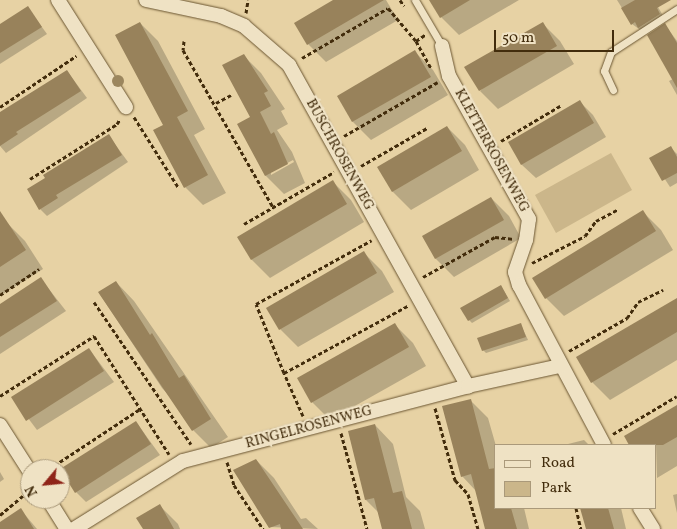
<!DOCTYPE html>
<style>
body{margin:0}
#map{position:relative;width:677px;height:529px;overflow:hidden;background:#e7d2a4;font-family:Vollkorn,serif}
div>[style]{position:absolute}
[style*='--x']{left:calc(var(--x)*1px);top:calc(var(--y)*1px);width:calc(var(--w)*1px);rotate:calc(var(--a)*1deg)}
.green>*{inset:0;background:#cbb68a}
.shadow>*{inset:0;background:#0003}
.building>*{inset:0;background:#98825b}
.path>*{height:3px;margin-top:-1.5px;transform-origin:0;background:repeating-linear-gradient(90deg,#422c0c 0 4px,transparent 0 6.5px)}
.roads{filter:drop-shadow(0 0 1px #6b5632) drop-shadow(0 0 1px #6b5632)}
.lane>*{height:7px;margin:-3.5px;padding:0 3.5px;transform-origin:3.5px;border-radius:3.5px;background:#efe2c4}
.street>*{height:14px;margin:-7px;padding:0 7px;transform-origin:7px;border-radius:7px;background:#efe2c4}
.trees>*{width:12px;height:12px;margin:-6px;border-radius:50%;background:#9b865e}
span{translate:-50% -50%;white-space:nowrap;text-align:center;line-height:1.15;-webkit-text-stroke:4.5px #efe2c4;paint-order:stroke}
.street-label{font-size:14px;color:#422c0c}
.legend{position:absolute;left:494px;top:444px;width:162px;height:65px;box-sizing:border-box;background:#efe2c4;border:1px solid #aa997a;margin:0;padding:6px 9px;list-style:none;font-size:15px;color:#422c0c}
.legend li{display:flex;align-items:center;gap:10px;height:25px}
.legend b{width:25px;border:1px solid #aa997a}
.north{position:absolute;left:20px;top:459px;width:50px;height:50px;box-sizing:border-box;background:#efe2c4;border:1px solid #aa997a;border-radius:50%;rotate:242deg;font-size:14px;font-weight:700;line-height:20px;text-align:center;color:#422c0c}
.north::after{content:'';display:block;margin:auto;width:18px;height:22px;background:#8f2418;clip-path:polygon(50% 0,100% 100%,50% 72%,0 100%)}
.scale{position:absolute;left:494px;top:30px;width:120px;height:22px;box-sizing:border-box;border:2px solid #422c0c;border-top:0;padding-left:6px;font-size:15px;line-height:18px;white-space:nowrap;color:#422c0c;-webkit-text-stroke:4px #efe2c4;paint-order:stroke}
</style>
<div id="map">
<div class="green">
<i style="clip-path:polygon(611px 153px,632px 190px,556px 233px,535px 195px)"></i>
</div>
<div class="shadow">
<i style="clip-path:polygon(336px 0,386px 0,398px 20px,326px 62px,308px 44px)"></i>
<i style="clip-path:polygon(431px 0,519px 0,459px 35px,441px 17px)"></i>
<i style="clip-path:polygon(617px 0,654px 0,666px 21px,646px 34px,632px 24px)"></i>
<i style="clip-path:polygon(28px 8px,47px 34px,0 64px,0 27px)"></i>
<i style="clip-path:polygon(140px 23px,158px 41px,205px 129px,194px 135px,226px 193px,203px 205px,185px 187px,155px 131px,165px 125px)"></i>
<i style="clip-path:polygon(542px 23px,560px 41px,574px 64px,498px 109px,480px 91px)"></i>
<i style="clip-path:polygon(665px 25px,677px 41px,677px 95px,669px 81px,673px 79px)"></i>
<i style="clip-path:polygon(415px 52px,433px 70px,448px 95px,371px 140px,353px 122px,339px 96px)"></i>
<i style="clip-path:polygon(evenodd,243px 55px,261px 73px,285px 109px,281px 111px,288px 124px,277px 130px,292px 152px,305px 183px,284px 194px,266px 176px,239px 124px,251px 118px,243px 55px,293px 160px,294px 162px,271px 175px,271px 172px,293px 160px)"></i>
<i style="clip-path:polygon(67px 71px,87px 98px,6px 153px,0 146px,0 118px)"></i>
<i style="clip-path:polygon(580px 102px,593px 115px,606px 137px,536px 178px,522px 165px,510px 143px)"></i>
<i style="clip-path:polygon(447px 127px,465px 145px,479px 170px,411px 210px,393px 192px,379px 167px)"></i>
<i style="clip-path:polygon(109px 136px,128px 162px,47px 216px,40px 209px)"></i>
<i style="clip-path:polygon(670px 147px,677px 154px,677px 183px,670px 187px,651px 158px)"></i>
<i style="clip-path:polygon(333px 182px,351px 200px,364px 222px,270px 278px,252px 260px,239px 237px)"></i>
<i style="clip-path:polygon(491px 198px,509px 216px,521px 238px,454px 277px,436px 259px,423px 237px)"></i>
<i style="clip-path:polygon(643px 212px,661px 230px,673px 250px,564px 316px,546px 298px,534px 279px)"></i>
<i style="clip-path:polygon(7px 223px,25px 241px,43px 269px,0 296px,0 227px)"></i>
<i style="clip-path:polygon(364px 253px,382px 271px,394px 292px,298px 347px,280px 329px)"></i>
<i style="clip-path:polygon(41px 279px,66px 311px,0 354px,0 305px)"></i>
<i style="clip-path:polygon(116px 282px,134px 301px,228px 437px,211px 448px,193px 430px,174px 401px,162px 388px,99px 293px)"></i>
<i style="clip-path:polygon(501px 286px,510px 301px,472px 323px,469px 320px)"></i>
<i style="clip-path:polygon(677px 299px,677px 360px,610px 400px,592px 382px)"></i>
<i style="clip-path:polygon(395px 325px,413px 343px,426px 366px,330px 420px,312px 402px)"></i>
<i style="clip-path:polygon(521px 325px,528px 340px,486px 353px,483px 350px)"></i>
<i style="clip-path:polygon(89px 349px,114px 382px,37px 430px,13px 398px)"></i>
<i style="clip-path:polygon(470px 400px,488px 418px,496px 446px,496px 508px,524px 508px,529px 529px,486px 529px,476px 491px,462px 476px)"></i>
<i style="clip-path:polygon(677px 406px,677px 466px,657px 478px,656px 445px,631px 445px,626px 437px)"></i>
<i style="clip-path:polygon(136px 422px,160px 455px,86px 502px,76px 492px)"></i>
<i style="clip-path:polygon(375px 425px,393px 444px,406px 497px,420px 511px,425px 529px,383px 529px,379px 513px,366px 500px)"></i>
<i style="clip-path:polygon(584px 440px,589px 445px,564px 445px)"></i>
<i style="clip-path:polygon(256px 460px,274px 478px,301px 519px,306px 518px,318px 529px,270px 527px)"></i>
<i style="clip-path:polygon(0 472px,4px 479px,0 482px)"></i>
<i style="clip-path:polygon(677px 494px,677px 513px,673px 495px)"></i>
<i style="clip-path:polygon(160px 506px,178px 524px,180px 529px,144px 529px)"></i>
<i style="clip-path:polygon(582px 508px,621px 508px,626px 529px,587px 529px)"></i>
<i style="clip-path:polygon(21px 510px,37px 529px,0 529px,0 524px)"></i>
</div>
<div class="building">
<i style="clip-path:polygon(333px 0,384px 0,307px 45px,294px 23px)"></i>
<i style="clip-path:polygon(429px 0,470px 0,440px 18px)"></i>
<i style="clip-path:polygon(635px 0,671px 0,657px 8px,660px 14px,638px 28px,635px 22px,631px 25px,621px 8px)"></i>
<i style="clip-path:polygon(28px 6px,42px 27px,0 53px,0 24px)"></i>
<i style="clip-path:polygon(140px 22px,188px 111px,177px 117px,208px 175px,184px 188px,153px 130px,163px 125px,115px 35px)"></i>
<i style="clip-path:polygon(543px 22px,557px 46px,479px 91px,464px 67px)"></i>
<i style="clip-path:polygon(665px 23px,677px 43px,677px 88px,647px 35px)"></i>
<i style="clip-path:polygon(415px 50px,431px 77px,352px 122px,337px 96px)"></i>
<i style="clip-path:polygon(244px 54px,268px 91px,264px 93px,271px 106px,260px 112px,271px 134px,274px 132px,288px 164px,265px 176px,237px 124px,250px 117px,222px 65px)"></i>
<i style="clip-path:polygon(67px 70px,81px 91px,16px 132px,18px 134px,0 146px,0 112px)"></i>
<i style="clip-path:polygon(580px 100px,594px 123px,521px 165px,508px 142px)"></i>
<i style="clip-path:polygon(447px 126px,462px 151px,392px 192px,377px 167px)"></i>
<i style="clip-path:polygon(109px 134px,122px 155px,56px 195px,58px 198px,39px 210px,27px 189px,45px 178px,43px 175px)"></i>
<i style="clip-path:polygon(671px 146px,677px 157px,677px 173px,662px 181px,649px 158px)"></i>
<i style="clip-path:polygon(333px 180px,347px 204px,251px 260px,237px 237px)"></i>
<i style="clip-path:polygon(491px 197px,504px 220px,435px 259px,422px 236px)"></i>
<i style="clip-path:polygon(643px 210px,656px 231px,545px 299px,532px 278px)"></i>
<i style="clip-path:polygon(0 211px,26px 250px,0 267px)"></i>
<i style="clip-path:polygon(364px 251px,377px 273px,279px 330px,266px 308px)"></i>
<i style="clip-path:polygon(41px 277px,57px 301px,0 337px,0 304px)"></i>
<i style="clip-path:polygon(116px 281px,150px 335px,152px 333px,179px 378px,184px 375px,211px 419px,192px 431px,98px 292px)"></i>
<i style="clip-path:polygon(501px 285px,508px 298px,468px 321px,460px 308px)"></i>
<i style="clip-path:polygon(677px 298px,677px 332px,591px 383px,576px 357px)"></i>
<i style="clip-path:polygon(395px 323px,409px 347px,311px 403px,297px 378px)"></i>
<i style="clip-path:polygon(521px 323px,526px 337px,482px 351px,477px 338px)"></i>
<i style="clip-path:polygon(89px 348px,104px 371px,26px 421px,11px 397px)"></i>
<i style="clip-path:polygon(471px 399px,489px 469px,496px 468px,496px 508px,511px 508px,517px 529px,485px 529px,471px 474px,461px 477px,442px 406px)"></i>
<i style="clip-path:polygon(677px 405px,677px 437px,663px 445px,629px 445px,624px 436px)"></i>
<i style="clip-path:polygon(136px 421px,151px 444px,75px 493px,60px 469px)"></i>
<i style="clip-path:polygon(375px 424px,393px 493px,402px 491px,412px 529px,382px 529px,374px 498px,365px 500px,348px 431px)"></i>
<i style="clip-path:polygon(256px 459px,303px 529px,281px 529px,280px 524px,269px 528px,233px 470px)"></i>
<i style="clip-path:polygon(160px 504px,174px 529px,143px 529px,136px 518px)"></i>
<i style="clip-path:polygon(21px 508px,34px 529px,0 529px,0 522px)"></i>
<i style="clip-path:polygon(580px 508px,608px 508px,614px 529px,586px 529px)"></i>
</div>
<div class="path">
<i style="--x:400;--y:0;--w:7;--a:56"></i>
<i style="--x:246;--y:13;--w:13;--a:-81"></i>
<i style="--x:184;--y:41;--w:9;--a:96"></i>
<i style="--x:183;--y:50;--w:181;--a:60.2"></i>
<i style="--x:416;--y:41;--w:31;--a:61"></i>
<i style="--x:302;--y:58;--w:99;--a:-30.2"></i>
<i style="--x:388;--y:8;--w:43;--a:49.7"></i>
<i style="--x:416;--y:41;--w:11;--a:-34"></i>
<i style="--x:216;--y:103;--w:17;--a:-28"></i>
<i style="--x:0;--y:107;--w:92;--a:-33.9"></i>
<i style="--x:134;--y:117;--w:83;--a:57.8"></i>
<i style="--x:344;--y:136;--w:108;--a:-29.9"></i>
<i style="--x:501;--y:141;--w:69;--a:-30.7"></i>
<i style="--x:361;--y:166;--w:76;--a:-29.9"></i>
<i style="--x:30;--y:179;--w:103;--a:-32.3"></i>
<i style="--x:117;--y:124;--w:6;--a:-59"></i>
<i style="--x:244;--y:224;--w:104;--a:-30"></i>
<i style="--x:532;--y:263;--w:59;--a:-27"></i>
<i style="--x:585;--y:236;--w:19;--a:-54"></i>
<i style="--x:596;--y:221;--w:24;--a:-28"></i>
<i style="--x:423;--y:277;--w:82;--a:-29.1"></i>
<i style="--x:495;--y:237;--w:18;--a:6"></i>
<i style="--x:0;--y:295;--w:47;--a:-33.7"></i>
<i style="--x:94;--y:302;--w:172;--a:55.7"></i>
<i style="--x:569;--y:351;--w:67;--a:-29.6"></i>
<i style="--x:627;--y:318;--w:19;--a:-55"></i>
<i style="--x:638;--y:302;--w:28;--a:-26"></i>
<i style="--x:284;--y:373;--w:74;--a:-112.1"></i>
<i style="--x:256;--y:304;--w:132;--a:-28.9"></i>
<i style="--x:0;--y:396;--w:112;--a:-32.6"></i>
<i style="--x:94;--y:336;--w:140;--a:57.6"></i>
<i style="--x:435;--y:408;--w:75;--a:74.5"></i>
<i style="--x:455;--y:480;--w:19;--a:47"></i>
<i style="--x:468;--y:494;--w:36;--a:74"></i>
<i style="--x:303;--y:416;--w:47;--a:-113.8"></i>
<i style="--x:284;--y:373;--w:142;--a:-28.5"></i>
<i style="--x:341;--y:433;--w:99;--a:74.8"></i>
<i style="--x:613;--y:434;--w:74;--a:-30.7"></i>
<i style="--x:227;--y:462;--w:24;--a:73"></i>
<i style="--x:234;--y:485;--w:53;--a:56.6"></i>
<i style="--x:49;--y:469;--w:109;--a:-33.4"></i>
<i style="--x:576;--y:508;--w:22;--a:77"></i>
<i style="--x:0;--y:515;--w:39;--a:-40"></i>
</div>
<div class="roads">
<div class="lane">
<i style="--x:415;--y:0;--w:53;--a:59.6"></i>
<i style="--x:613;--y:90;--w:21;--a:-115"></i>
<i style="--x:604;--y:71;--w:20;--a:-70"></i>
<i style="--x:611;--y:52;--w:79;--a:-33.1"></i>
</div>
<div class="street">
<i style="--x:58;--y:0;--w:127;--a:57.6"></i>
<i style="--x:146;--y:0;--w:77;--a:12"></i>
<i style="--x:221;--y:16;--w:25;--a:23"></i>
<i style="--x:244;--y:26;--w:60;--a:40.9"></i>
<i style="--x:289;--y:65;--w:368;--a:60.9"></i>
<i style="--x:442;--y:46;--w:31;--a:77"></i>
<i style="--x:449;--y:76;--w:164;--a:60.8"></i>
<i style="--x:529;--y:219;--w:21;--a:98"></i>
<i style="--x:526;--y:240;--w:34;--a:109"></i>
<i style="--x:515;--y:272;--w:14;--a:73"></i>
<i style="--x:519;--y:285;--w:181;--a:62"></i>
<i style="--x:0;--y:425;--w:56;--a:57.4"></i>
<i style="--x:48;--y:499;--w:36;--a:58"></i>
<i style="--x:640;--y:508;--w:25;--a:58"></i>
<i style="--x:74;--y:529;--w:128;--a:-32"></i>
<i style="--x:183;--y:461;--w:295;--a:-14.7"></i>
<i style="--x:468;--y:386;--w:94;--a:-12.3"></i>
</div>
</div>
<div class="trees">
<i style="left:118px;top:81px"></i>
</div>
<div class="street-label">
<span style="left:491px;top:151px;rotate:61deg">KLETTERROSENWEG</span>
<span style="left:339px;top:155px;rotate:61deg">BUSCHROSENWEG</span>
<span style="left:309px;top:428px;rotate:-15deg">RINGELROSENWEG</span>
</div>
<ul class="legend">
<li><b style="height:6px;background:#efe2c4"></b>Road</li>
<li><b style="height:14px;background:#cbb68a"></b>Park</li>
</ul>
<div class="north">N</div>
<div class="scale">50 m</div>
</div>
